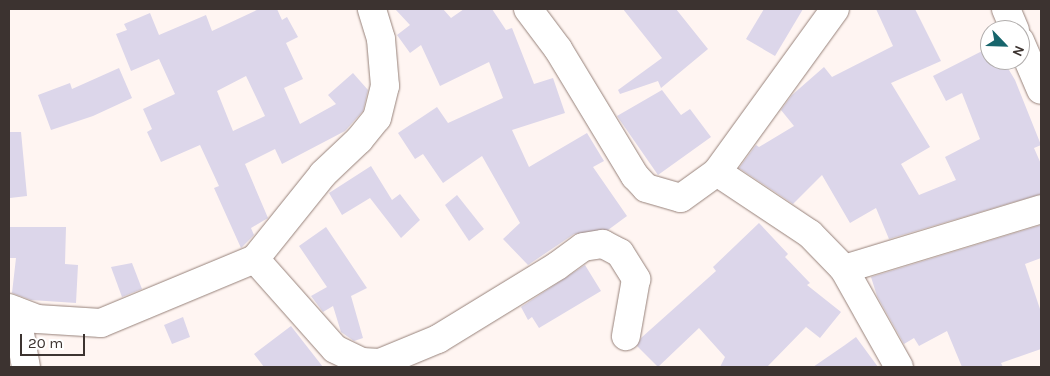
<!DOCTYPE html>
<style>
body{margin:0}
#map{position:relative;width:1050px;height:376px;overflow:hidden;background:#fff5f2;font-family:Karla,sans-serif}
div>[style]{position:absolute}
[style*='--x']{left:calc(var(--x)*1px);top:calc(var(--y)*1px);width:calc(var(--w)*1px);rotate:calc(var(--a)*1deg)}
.building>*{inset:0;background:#dcd6ea}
.roads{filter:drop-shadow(0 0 1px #97827a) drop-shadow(0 0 1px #97827a)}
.minor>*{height:28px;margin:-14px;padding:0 14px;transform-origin:14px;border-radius:14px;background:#fff}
span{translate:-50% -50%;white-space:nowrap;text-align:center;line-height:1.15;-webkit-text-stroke:4.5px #fff;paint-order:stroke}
.frame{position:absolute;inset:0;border:10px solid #3c3330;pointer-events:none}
.north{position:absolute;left:980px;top:20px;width:50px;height:50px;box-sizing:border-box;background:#fff;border:1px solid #b1adac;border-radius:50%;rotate:114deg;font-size:14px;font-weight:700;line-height:20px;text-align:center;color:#3c3330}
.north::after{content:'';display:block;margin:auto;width:18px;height:22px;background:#17656c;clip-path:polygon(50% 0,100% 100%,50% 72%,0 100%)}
.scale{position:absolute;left:20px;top:334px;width:65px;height:22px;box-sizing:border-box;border:2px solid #3c3330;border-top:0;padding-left:6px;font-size:15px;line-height:18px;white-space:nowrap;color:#3c3330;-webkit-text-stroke:4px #fff;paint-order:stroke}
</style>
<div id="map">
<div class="building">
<i style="clip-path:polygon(evenodd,259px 9px,277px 9px,282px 20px,287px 17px,298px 37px,286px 43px,303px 79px,284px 88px,300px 124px,336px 104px,328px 95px,353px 73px,368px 90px,363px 111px,345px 131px,282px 164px,275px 149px,245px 164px,268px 218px,251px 228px,254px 235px,241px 248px,214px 188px,219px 186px,200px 145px,161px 162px,147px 132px,152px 129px,143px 109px,175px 94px,159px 59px,131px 71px,116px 34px,127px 30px,124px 24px,150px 13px,159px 35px,206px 15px,212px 31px,259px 9px,246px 76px,265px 116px,233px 131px,217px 91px,246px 76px)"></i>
<i style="clip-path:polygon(395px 9px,443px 9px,451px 18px,464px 9px,492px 9px,506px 30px,512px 28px,534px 84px,553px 78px,565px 113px,512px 130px,529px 167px,587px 133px,604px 161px,593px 167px,627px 216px,608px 230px,574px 234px,528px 265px,503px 239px,520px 223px,482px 156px,443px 183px,423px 154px,415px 159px,398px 133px,437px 107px,448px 123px,503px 98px,489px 62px,440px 86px,421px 45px,410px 53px,397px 35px,410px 25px)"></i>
<i style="clip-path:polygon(623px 9px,676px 9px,708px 49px,661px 88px,658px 81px,620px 94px,618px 90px,662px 58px)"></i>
<i style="clip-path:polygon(764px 9px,803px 9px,775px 56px,746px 39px)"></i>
<i style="clip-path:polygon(876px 9px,915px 9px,941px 61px,891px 83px,930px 147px,901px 164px,919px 195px,956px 180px,945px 157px,980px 139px,962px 93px,946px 101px,933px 76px,990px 47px,990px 60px,1003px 60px,1015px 80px,1041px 145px,1034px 148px,1041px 164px,1041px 194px,889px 239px,876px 208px,850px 223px,822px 175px,793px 204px,739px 168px,756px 145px,759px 147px,794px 126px,781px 110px,792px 95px,824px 67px,832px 77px,893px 46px)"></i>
<i style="clip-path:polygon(119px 68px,132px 98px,93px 116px,51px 130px,38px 95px,70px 83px,72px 89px)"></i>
<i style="clip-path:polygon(662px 90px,681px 115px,690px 109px,711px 137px,658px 175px,617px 116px)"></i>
<i style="clip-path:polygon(9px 132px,21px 132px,27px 196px,10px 198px)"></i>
<i style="clip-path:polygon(371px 166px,392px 200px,400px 194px,420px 220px,401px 238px,370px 198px,342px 215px,329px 193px)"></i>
<i style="clip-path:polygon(457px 195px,484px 229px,469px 241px,445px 205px)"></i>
<i style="clip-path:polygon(759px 223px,788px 254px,785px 257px,810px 283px,807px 285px,841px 312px,820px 338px,806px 327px,767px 367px,720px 367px,725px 357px,699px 328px,658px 367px,637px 346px,641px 338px,716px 271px,713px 267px)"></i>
<i style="clip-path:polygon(1041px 225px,1041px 258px,1025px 264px,1041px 312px,1041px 349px,1001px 363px,1003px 367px,962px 367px,947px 331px,919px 346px,914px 338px,904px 344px,877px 296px,871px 277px)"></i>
<i style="clip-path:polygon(9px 227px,66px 227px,65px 264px,78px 265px,76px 303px,31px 300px,12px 293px,16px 258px,9px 258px)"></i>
<i style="clip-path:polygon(326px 227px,367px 288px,351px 296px,363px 338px,354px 341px,341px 332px,333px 306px,323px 312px,311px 296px,327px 287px,299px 246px)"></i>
<i style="clip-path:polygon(132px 263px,142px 289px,122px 297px,111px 267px)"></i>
<i style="clip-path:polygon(585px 265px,601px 291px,539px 328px,532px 317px,528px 320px,521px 307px)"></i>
<i style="clip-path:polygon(183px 317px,190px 337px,172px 344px,164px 325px)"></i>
<i style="clip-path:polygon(291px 326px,305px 344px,323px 367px,264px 367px,254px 354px)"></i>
<i style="clip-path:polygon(856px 337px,878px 367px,813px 367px,845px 345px)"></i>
</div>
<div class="roads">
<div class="minor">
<i style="--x:528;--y:9;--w:50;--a:53.1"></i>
<i style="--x:558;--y:49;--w:149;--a:58.8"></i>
<i style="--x:635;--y:176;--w:16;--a:47"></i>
<i style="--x:646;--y:188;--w:36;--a:16"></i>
<i style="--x:681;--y:198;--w:44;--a:-35.8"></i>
<i style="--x:717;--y:172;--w:201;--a:-54.1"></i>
<i style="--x:1006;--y:9;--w:23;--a:67"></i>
<i style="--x:1020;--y:41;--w:53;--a:66.8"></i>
<i style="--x:717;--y:172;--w:112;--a:33.7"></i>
<i style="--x:810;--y:234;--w:49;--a:45.8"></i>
<i style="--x:844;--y:269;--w:112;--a:60.7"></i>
<i style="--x:255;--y:259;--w:120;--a:48.4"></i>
<i style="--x:335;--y:349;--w:30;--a:26"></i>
<i style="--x:362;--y:362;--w:18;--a:3"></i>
<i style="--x:380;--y:363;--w:63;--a:-22.5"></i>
<i style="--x:438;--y:339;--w:140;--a:-31.5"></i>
<i style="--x:557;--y:266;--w:32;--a:-36"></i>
<i style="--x:583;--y:247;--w:20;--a:-9"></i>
<i style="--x:603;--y:244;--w:19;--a:28"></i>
<i style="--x:620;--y:253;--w:31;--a:58"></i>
<i style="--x:636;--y:279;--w:58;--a:100"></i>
<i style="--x:844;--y:269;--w:206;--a:-16.9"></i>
<i style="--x:9;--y:308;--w:30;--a:21"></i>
<i style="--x:37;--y:319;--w:64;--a:3.6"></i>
<i style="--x:101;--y:323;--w:167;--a:-22.6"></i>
<i style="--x:255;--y:259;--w:109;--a:-51.3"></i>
<i style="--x:323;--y:174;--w:50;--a:-43.4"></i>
<i style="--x:359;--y:140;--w:28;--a:-51"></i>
<i style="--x:377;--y:118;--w:33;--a:-76"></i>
<i style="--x:385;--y:86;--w:47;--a:-94.9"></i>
<i style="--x:381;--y:39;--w:31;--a:-107"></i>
<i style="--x:16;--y:311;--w:57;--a:79.9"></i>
</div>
</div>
<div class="frame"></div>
<div class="north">N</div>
<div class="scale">20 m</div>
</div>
